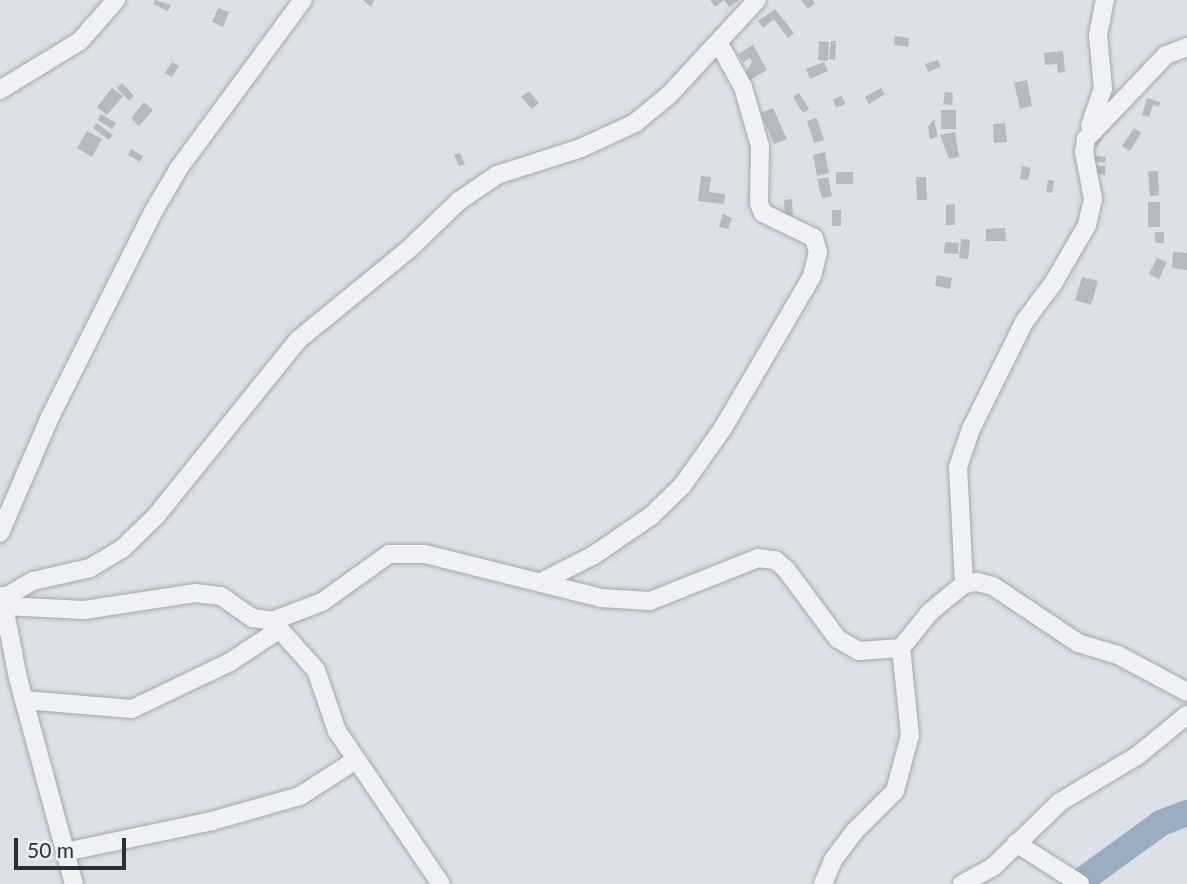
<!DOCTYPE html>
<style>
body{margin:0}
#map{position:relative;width:1187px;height:884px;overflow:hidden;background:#dde0e6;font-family:Lato,sans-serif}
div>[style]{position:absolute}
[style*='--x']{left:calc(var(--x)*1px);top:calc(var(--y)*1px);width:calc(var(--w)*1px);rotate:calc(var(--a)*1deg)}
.river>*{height:26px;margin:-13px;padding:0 13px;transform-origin:13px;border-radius:13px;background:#9bacc3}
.building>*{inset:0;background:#b5b9c2}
.roads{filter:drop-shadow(0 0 2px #a3a7af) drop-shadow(0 0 2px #a3a7af)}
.minor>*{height:18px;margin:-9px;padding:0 9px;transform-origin:9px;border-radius:9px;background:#f0f1f4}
span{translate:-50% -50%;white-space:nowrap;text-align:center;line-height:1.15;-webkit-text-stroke:5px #edeff4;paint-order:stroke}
.scale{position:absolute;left:14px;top:838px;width:112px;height:32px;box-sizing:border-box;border:4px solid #282e3b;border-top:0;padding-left:9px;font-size:21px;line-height:24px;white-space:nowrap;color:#282e3b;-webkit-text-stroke:5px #edeff4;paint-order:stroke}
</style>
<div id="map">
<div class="river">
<i style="--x:1077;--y:884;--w:104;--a:-36"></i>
<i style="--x:1161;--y:823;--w:28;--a:-21"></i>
</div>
<div class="building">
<i style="clip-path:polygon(155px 0,171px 5px,168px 11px,153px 4px)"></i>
<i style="clip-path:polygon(363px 0,374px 0,371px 7px)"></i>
<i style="clip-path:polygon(710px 0,724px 0,715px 7px)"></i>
<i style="clip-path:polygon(724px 0,740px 0,729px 7px)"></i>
<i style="clip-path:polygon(801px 0,812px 0,815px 3px,808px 9px)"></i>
<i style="clip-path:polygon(218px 8px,229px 12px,223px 27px,212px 22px)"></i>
<i style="clip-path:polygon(775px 9px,794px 33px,788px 38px,774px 19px,763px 28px,758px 21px)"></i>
<i style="clip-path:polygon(895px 36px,909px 38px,908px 47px,894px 45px)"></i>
<i style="clip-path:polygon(819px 41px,829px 42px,828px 61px,818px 60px)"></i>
<i style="clip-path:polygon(831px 41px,836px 41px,835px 60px,829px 59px)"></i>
<i style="clip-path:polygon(753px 45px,767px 70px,750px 80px,745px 73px,752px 62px,750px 58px,743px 62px,738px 54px)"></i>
<i style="clip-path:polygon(1063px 51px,1065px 72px,1058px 73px,1057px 64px,1045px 65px,1044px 53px)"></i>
<i style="clip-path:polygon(938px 60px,941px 67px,928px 72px,925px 64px)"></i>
<i style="clip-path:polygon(172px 62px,179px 66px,172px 77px,165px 73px)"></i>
<i style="clip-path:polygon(824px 62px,828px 71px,810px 79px,806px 69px)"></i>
<i style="clip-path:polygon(1027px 80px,1032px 106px,1020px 109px,1014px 83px)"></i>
<i style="clip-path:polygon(122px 83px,134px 96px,129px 101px,117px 88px)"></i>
<i style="clip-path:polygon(112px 88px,123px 96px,107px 115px,97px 107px)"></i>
<i style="clip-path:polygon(881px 88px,885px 94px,869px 104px,865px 97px)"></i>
<i style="clip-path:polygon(529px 91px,539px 103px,532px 109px,521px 97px)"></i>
<i style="clip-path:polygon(945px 92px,953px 93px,952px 105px,943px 104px)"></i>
<i style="clip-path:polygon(799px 93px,809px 109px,803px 113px,793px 97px)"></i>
<i style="clip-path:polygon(842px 96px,845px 104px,836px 108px,833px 99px)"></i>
<i style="clip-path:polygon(1147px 98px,1160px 102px,1159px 107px,1153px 105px,1149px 117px,1142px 115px)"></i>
<i style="clip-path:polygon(144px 102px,153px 110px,139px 126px,131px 118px)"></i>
<i style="clip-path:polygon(773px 108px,787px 139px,774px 144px,761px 113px)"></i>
<i style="clip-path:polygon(941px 110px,956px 110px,956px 129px,941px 129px)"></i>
<i style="clip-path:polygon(101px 114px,116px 123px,112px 129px,98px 120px)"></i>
<i style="clip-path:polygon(817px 118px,824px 140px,814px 143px,807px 121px)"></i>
<i style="clip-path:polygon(934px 119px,938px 137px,930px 139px,928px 127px)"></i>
<i style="clip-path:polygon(97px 123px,113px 135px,109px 140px,93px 128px)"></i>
<i style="clip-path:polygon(1005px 123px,1007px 142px,994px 143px,993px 124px)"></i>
<i style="clip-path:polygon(1134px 128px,1141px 133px,1130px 151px,1122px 146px)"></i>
<i style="clip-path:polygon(1095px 130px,1104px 135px,1097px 147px,1089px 143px)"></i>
<i style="clip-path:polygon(87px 131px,102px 139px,92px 157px,77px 148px)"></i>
<i style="clip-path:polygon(955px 132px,959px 157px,949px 159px,940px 135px)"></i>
<i style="clip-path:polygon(131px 149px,143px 156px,140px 162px,128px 155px)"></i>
<i style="clip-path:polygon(825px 152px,829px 173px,817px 176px,813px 155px)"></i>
<i style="clip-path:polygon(460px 153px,465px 164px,459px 166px,454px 155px)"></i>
<i style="clip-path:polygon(1094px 156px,1106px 157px,1105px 163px,1093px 161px)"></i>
<i style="clip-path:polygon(1093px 165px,1106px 166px,1105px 175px,1092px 173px)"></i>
<i style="clip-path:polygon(1022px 166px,1031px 168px,1028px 180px,1020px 179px)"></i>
<i style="clip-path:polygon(1148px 171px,1158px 171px,1159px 195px,1150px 196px)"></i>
<i style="clip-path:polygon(836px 172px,853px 172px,853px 184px,836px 184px)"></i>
<i style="clip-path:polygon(701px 176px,711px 177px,709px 192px,725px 194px,724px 204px,698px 201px)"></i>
<i style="clip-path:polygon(828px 177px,832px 196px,822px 198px,817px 179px)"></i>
<i style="clip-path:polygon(916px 177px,926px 177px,927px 200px,917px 200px)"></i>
<i style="clip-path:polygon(1048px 180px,1054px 181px,1052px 193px,1046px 192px)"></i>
<i style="clip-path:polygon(792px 199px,793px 217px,785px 217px,784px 200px)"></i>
<i style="clip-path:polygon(1148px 202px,1160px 202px,1160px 227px,1148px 227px)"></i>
<i style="clip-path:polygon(955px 204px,955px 225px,946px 225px,946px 205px)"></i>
<i style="clip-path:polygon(832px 210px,841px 210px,841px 226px,832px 226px)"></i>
<i style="clip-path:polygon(723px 214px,732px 218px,728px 229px,719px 227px)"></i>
<i style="clip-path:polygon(1005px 228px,1006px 241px,986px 241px,986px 229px)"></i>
<i style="clip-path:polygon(1155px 232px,1164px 232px,1164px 243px,1155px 243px)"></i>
<i style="clip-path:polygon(961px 239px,970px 240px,968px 259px,959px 258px)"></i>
<i style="clip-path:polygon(945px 242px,959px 243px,958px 254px,944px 253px)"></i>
<i style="clip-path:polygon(1173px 252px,1187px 253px,1187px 270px,1172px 268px)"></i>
<i style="clip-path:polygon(1157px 258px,1167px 262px,1159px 279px,1149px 274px)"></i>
<i style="clip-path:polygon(937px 275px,952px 278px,950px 289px,935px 286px)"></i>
<i style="clip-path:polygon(1082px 277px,1098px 281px,1091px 305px,1075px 300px)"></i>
</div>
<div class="roads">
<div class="minor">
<i style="--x:0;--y:90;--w:94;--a:-31.5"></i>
<i style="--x:80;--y:41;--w:55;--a:-48.7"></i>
<i style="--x:1090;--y:126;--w:40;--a:-71.1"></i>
<i style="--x:1103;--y:88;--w:53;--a:-95.4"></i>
<i style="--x:1098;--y:35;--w:36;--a:-79"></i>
<i style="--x:0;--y:533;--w:124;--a:-66.7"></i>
<i style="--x:49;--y:419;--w:229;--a:-63.3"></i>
<i style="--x:152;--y:214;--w:53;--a:-59.6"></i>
<i style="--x:179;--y:168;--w:209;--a:-53.6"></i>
<i style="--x:545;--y:580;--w:55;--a:-27"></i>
<i style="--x:594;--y:555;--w:69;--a:-34.4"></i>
<i style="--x:651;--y:516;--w:43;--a:-44.1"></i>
<i style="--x:682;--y:486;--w:71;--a:-54.7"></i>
<i style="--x:723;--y:428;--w:176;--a:-59.6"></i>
<i style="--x:812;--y:276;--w:25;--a:-76"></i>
<i style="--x:818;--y:252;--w:15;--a:-106"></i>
<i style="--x:814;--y:238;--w:57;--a:-153.9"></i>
<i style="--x:763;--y:213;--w:11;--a:-112"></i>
<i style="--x:759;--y:203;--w:57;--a:-89"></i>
<i style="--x:760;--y:146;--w:61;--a:-106.1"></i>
<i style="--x:743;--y:87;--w:51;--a:-119.1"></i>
<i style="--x:964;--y:584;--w:117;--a:-92.9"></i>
<i style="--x:958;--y:467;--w:40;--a:-71.1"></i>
<i style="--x:971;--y:429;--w:119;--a:-63.6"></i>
<i style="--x:1024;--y:322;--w:50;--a:-53.1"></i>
<i style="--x:1054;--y:282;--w:66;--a:-59.9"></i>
<i style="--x:1087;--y:225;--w:27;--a:-77"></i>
<i style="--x:1093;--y:199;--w:48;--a:-100.8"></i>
<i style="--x:1084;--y:152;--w:13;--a:-81"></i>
<i style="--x:1086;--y:139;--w:116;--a:-46.4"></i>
<i style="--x:1166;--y:55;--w:22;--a:-21"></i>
<i style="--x:2;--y:596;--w:84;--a:79"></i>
<i style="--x:18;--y:678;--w:213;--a:74.8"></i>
<i style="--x:0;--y:600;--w:38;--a:-30"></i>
<i style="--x:33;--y:581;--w:58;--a:-12.8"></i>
<i style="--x:90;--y:568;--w:37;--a:-31"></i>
<i style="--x:122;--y:549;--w:47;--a:-44.1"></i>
<i style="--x:156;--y:516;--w:226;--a:-51.1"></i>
<i style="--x:298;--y:340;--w:142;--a:-39.3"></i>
<i style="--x:408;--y:250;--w:71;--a:-43.9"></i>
<i style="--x:459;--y:201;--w:46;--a:-34.4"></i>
<i style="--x:497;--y:175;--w:88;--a:-17.8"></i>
<i style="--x:581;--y:148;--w:60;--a:-24.8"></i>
<i style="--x:635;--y:123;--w:44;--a:-39.5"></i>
<i style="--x:669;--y:95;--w:129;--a:-47.2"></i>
<i style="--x:5;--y:606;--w:79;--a:2.9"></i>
<i style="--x:84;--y:610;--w:112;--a:-8.7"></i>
<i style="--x:195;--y:593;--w:26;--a:7"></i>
<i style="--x:221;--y:596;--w:39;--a:35"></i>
<i style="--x:253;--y:618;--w:19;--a:9"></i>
<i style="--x:272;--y:621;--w:53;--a:-20.8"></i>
<i style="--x:322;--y:602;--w:82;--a:-35.6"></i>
<i style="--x:389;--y:554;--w:36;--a:0"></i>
<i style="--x:425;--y:554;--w:181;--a:14"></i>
<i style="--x:601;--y:598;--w:49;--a:3.5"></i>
<i style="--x:650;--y:601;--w:116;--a:-21.7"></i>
<i style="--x:758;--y:558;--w:17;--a:7"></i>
<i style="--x:775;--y:560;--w:13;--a:39"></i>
<i style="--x:785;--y:568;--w:89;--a:53.3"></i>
<i style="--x:838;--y:639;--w:24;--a:30"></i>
<i style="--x:859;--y:651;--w:42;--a:-4.1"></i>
<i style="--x:901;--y:648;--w:46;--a:-51.1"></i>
<i style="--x:930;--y:612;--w:44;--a:-39.5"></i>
<i style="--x:964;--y:584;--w:13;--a:-9"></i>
<i style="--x:977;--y:582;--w:16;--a:14"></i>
<i style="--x:993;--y:586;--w:102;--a:33.8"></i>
<i style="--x:1078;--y:643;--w:42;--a:16.7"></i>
<i style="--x:1118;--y:655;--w:78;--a:28.2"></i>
<i style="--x:272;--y:621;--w:66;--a:48.1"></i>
<i style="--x:316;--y:670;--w:65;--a:71"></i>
<i style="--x:337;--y:731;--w:185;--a:55.8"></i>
<i style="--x:24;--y:700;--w:108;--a:4.8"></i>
<i style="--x:132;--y:709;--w:109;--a:-25.6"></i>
<i style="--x:230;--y:662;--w:60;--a:-33.4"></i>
<i style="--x:1016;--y:843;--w:76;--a:32.6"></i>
<i style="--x:65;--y:852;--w:150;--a:-11.9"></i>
<i style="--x:212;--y:821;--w:91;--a:-15.9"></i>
<i style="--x:300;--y:796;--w:64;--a:-32.9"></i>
<i style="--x:823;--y:884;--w:26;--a:-67"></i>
<i style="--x:833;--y:860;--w:38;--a:-53"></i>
<i style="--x:856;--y:830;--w:55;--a:-45"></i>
<i style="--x:895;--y:791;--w:58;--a:-75"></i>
<i style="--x:910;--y:735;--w:87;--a:-95.9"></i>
<i style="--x:962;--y:884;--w:35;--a:-29"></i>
<i style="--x:993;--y:867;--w:93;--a:-44.1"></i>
<i style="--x:1060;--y:802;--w:90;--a:-30.9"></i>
<i style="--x:1137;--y:756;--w:65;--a:-39.4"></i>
</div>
</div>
<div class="scale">50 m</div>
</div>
